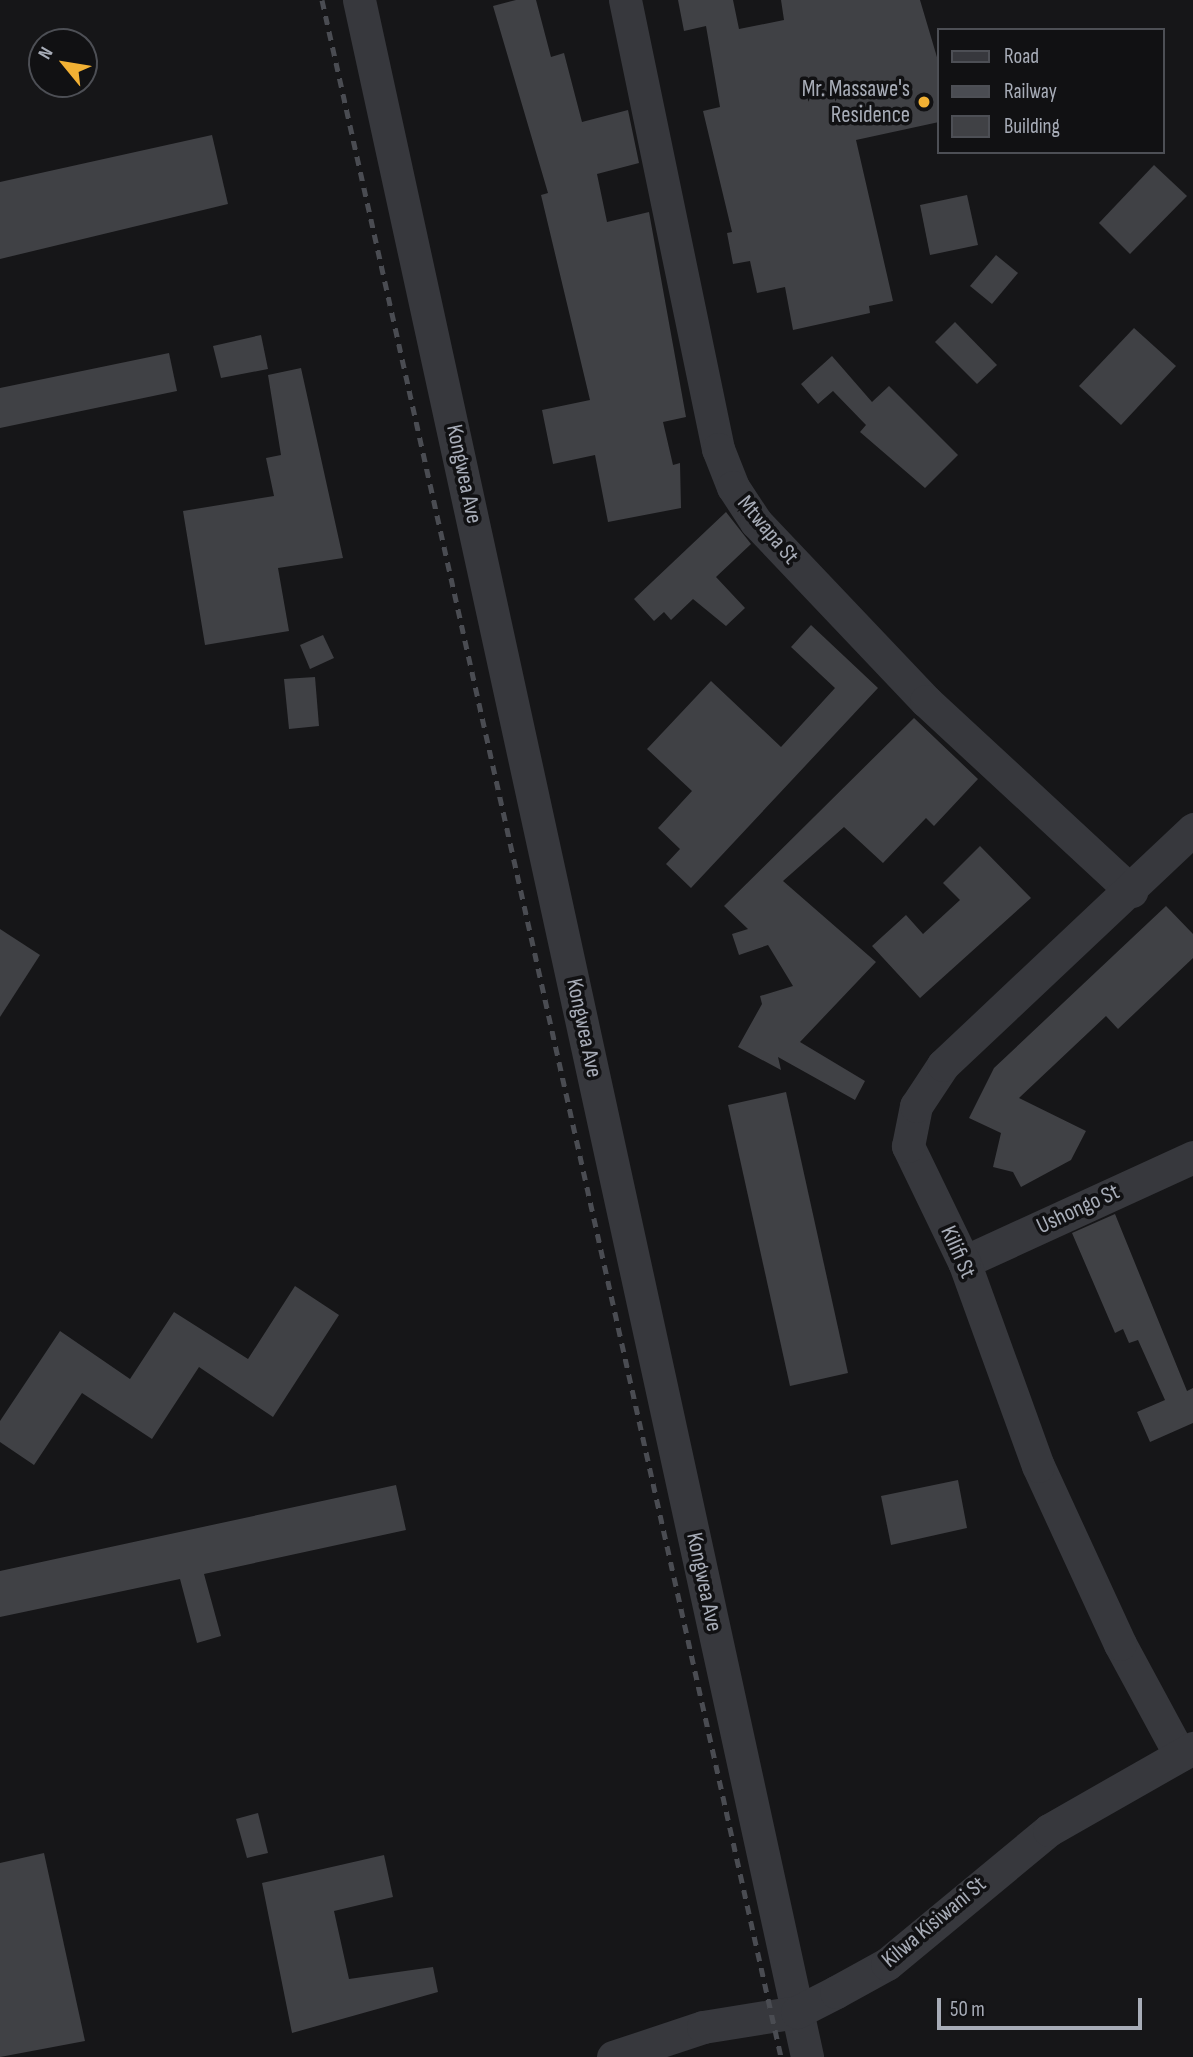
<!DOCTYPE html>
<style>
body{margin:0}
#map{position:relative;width:1193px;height:2057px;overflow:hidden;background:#161618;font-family:"Sofia Sans Condensed",sans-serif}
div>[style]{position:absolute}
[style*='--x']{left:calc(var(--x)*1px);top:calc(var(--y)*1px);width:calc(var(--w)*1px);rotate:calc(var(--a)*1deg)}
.building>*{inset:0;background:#404145}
.minor>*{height:33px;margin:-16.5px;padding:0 16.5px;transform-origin:16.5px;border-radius:16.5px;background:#37383d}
.rail>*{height:5px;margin-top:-2.5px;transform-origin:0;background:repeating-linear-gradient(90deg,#4a4c52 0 9px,transparent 0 16px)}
.dots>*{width:19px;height:19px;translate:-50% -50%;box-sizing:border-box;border:4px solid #111113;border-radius:50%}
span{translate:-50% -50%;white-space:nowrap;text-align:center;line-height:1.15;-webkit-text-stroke:7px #111113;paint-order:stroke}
.poi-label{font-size:23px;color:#a8adb8}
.right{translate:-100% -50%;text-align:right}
.street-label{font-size:23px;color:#a8adb8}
.legend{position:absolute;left:937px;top:28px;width:228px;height:126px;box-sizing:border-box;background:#111113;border:2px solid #4d4f55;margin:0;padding:9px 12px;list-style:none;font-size:21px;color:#a8adb8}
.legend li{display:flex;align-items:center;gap:14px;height:35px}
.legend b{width:35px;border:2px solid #4d4f55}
.north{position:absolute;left:28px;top:28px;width:70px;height:70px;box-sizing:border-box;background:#111113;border:2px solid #4d4f55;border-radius:50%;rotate:300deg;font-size:19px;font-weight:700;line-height:28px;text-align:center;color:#a8adb8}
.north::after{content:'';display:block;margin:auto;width:24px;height:32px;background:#f2b134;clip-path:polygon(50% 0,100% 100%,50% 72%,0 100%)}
.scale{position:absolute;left:937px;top:1998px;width:205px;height:32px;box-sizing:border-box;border:4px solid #a8adb8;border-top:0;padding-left:9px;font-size:21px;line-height:24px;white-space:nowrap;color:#a8adb8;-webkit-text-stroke:5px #111113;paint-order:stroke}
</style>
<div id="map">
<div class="building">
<i style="clip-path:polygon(516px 0,536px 0,551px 57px,564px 53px,582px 122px,628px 110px,639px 163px,597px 174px,607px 222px,649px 212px,686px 417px,663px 422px,673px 465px,680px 463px,681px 508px,608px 522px,595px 455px,553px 464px,542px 410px,590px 400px,541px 195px,548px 193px,493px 6px)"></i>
<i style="clip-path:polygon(678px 0,733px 0,739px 29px,784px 20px,781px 0,920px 0,939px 64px,939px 122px,856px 140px,893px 301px,869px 306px,870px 313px,793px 330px,785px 287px,757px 293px,750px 261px,733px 264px,727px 233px,732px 232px,703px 111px,720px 107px,706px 26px,684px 31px)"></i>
<i style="clip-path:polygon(212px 135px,228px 204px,0 259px,0 182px)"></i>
<i style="clip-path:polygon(1154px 165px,1187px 196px,1130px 254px,1099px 223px)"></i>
<i style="clip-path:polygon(967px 195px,978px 245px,930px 255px,920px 205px)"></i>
<i style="clip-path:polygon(996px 255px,1018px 273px,992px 304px,970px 286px)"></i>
<i style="clip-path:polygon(955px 322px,997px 365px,977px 384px,935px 342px)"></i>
<i style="clip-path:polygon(1134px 328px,1176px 366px,1121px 425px,1079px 386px)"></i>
<i style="clip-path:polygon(261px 335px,268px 369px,221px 378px,213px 346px)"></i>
<i style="clip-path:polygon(169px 353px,177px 391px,0 428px,0 388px)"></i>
<i style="clip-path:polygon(832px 356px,872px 402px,889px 386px,958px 455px,925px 488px,860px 432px,866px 425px,833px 391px,818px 404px,801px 384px)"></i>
<i style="clip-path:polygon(301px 368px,343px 558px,278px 568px,289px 631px,205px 645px,183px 511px,274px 496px,266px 458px,281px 455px,268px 375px)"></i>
<i style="clip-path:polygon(726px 512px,751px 544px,716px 577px,745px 608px,726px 626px,693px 599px,671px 620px,664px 612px,654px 621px,634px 599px)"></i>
<i style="clip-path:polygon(811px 625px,878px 688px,691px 888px,666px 864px,680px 849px,658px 828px,692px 791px,647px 749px,711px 681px,781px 747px,835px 688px,791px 647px)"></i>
<i style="clip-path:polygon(323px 635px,334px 658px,310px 669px,300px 645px)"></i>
<i style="clip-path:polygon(315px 677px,319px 726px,289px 729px,284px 679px)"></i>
<i style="clip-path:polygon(914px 718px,978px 779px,934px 826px,926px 818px,883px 863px,844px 827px,783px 881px,876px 962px,800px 1042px,865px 1081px,855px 1100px,778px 1057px,781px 1070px,738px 1047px,762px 1004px,760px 996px,793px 986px,768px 945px,739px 955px,732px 934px,748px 929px,724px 906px)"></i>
<i style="clip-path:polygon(980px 846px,1031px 898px,920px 998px,872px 946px,906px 915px,923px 934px,960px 900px,943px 883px)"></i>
<i style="clip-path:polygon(1166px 906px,1193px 934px,1193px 958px,1118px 1029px,1106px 1016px,1019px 1098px,1086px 1131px,1071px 1160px,1021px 1187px,1013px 1172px,993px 1167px,1001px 1133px,969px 1118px,994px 1068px)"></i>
<i style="clip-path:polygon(0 929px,40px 955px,0 1017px)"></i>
<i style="clip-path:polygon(786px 1092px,848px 1373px,790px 1386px,728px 1105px)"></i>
<i style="clip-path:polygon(1115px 1214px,1187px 1391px,1193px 1388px,1193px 1423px,1150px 1442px,1137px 1412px,1165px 1400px,1138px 1340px,1129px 1343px,1123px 1329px,1115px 1333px,1072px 1233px)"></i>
<i style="clip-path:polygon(295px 1286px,339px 1315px,273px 1417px,199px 1367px,152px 1439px,82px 1393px,34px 1465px,0 1442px,0 1421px,60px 1331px,130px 1379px,174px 1312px,248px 1359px)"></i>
<i style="clip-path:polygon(958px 1480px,967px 1528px,891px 1545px,881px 1496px)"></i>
<i style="clip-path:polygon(396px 1485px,406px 1530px,204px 1574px,221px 1636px,197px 1643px,180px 1579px,0 1617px,0 1571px)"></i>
<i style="clip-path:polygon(258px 1813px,268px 1853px,247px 1858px,236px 1819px)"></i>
<i style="clip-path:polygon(44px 1853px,85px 2041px,0 2057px,0 1863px)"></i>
<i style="clip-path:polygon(384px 1855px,393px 1897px,334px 1911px,349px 1979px,433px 1967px,438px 1992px,292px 2033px,262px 1883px)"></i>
</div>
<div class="minor">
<i style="--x:359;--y:0;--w:2105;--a:77.71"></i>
<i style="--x:625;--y:0;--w:459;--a:78.3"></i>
<i style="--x:718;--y:449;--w:41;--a:68.5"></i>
<i style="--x:733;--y:487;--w:42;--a:56.7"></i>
<i style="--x:756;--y:522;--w:247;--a:46.5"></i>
<i style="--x:926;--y:701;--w:280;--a:42.8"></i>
<i style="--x:964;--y:1262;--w:252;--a:-24.6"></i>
<i style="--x:1180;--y:1755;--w:126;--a:-118.4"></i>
<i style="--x:1120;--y:1644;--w:196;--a:-114.7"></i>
<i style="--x:1038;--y:1466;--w:217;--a:-109.9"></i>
<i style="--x:964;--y:1262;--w:129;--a:-115.8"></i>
<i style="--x:908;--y:1146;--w:41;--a:-78.7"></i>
<i style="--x:916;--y:1106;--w:49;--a:-56.6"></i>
<i style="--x:943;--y:1065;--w:344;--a:-43.3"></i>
<i style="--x:613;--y:2057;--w:95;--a:-18.4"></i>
<i style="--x:703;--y:2027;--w:95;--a:-9.1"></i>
<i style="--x:797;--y:2012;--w:44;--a:-27.1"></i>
<i style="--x:836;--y:1992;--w:58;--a:-28.8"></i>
<i style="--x:887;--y:1964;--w:210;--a:-39.6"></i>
<i style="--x:1049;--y:1830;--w:166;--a:-29.7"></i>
</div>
<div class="rail">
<i style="--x:322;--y:0;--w:2108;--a:77.42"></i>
</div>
<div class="dots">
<i style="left:924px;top:102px;background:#f2b134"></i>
</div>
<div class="poi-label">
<span class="right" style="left:910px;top:102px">Mr. Massawe's<br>Residence</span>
</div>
<div class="street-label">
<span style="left:464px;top:474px;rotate:78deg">Kongwea Ave</span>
<span style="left:768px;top:530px;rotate:50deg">Mtwapa St</span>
<span style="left:584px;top:1028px;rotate:78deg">Kongwea Ave</span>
<span style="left:1078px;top:1209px;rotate:-25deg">Ushongo St</span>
<span style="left:958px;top:1252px;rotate:66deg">Kilifi St</span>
<span style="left:704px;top:1582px;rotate:78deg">Kongwea Ave</span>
<span style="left:934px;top:1922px;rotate:-40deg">Kilwa Kisiwani St</span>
</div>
<ul class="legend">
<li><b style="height:9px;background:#37383d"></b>Road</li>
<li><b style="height:9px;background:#4a4c52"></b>Railway</li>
<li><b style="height:19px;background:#404145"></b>Building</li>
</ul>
<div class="north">N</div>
<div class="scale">50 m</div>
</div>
